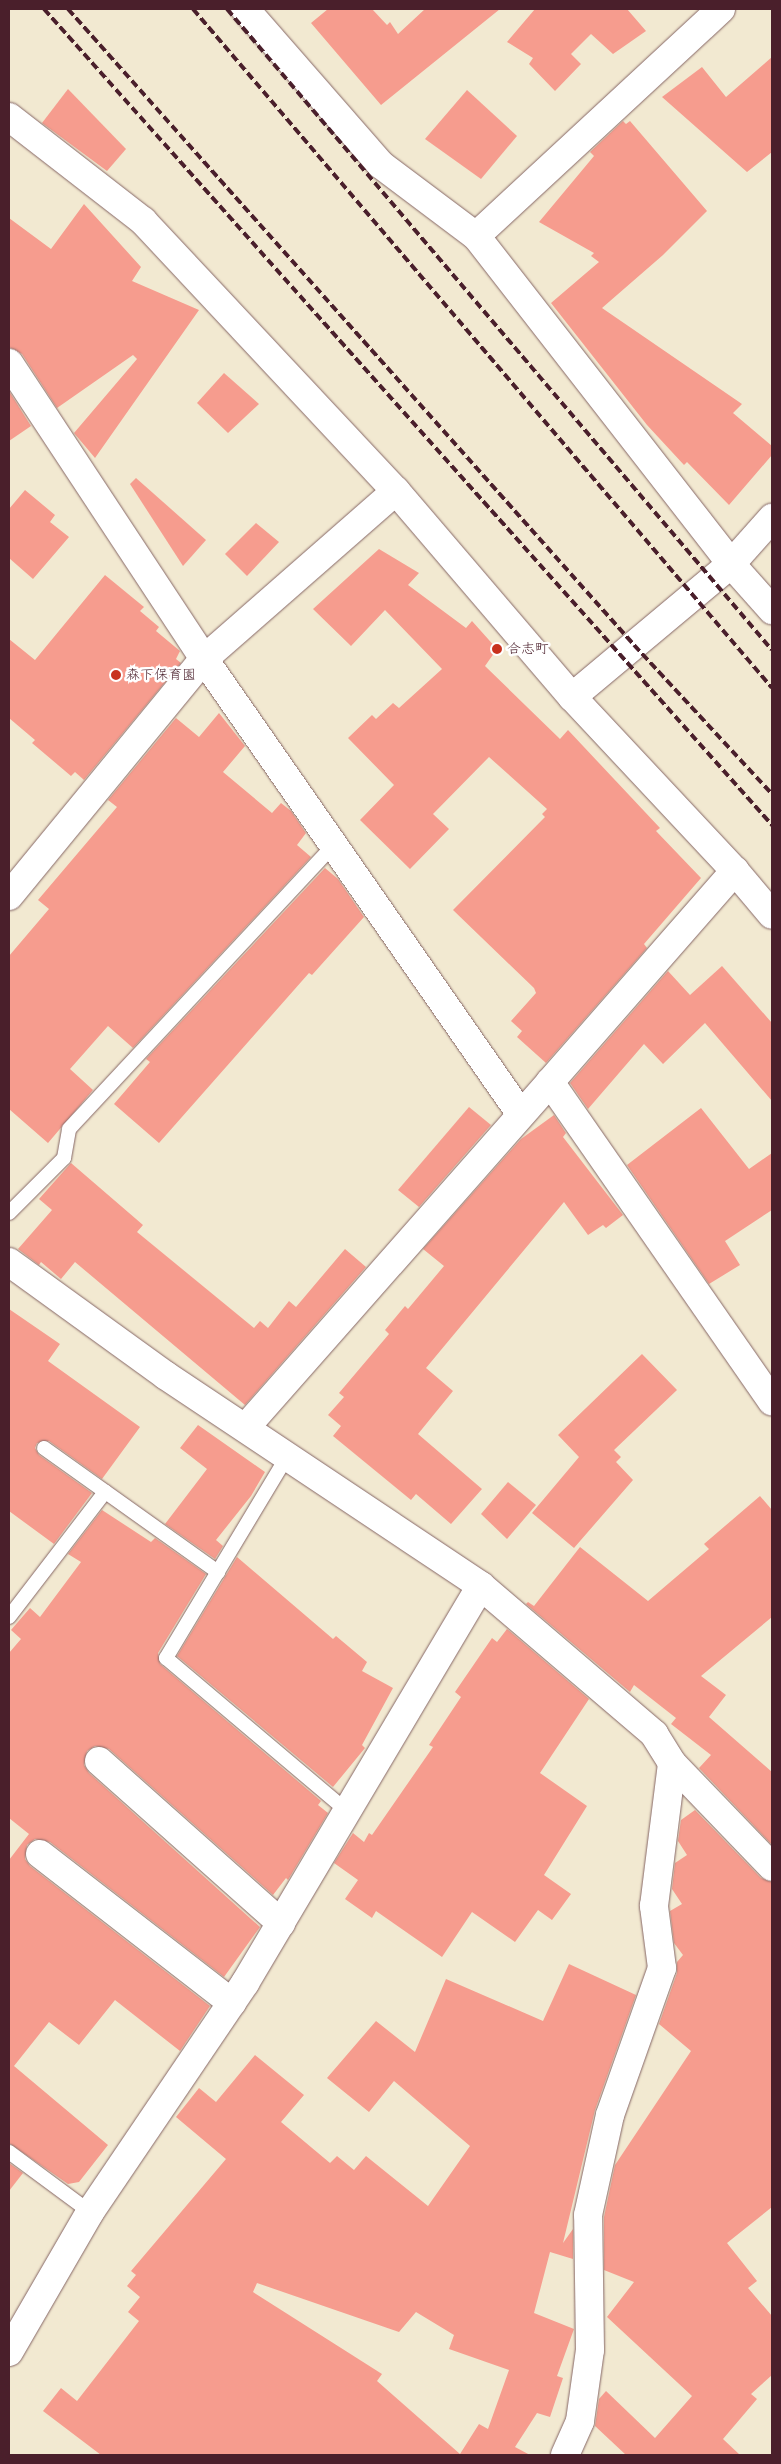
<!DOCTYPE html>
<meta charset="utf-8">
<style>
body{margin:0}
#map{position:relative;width:781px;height:2464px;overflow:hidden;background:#f2e9d1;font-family:Kalam,"Klee One",sans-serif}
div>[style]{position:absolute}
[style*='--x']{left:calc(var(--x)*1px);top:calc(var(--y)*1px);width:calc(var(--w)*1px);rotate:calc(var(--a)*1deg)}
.building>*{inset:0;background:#f69c8e}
.roads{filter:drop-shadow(0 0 1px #856665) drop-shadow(0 0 1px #856665)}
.service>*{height:14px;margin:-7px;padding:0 7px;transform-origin:7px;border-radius:7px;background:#fff}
.minor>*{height:28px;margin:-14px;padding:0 14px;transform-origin:14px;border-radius:14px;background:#fff}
.tertiary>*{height:28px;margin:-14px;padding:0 14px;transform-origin:14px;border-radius:14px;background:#fff}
.rail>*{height:4px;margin-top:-2px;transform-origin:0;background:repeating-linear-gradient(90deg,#4a1f2b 0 8px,transparent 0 12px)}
.dots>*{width:14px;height:14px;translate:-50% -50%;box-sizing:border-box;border:2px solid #fff;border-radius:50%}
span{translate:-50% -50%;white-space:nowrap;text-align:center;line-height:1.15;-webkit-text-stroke:5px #fff;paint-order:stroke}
.poi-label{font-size:14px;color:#4a1f2b}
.left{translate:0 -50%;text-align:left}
.frame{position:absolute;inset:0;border:10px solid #4a1f2b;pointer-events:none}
</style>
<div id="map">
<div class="building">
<i style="clip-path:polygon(328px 9px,372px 9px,387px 25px,390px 22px,398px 34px,425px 9px,500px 9px,381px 105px,311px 23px)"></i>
<i style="clip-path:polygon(535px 9px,627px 9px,646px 31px,613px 54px,591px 34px,571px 54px,581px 64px,555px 91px,529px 64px,533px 58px,507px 42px)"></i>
<i style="clip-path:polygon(772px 57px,772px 152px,747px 172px,662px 97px,702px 67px,726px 97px)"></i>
<i style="clip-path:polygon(68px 89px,126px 149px,107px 171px,42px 123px)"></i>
<i style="clip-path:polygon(467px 90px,517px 136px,481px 179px,425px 139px)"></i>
<i style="clip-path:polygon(623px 121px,626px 124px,630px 121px,707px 211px,663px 255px,602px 308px,742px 404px,733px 413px,772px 446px,772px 455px,729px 505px,687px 462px,684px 465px,647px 425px,551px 303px,599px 262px,591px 256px,594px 253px,539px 222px,594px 156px,590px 152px)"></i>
<i style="clip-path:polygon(84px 204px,141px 267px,132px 281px,199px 310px,95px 458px,74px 433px,137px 359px,133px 355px,57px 408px,22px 354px,9px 347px,9px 218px,51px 249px)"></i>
<i style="clip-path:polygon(224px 373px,259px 404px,228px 433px,197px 403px)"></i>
<i style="clip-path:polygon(9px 391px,31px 426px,9px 441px)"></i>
<i style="clip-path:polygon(136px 478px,206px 540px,183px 566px,130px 484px)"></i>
<i style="clip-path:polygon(25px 490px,55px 515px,50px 522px,69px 537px,33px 579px,9px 558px,9px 509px)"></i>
<i style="clip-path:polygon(256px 523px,279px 542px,247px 576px,225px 554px)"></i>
<i style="clip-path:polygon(379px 549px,419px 573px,408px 585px,466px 628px,472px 621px,497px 649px,485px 666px,560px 739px,568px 730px,660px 828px,656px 831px,701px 878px,644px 944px,647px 948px,546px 1063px,517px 1037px,522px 1031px,511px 1021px,536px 993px,534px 988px,453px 910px,545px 817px,542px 814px,547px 809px,489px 757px,433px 814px,449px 829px,410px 869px,360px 820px,394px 785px,348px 738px,372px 715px,376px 719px,393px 703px,399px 708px,442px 669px,385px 610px,351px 646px,313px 609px)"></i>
<i style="clip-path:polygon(105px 575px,144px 607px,140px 611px,159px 627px,156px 631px,180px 651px,176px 659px,181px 663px,84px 780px,75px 772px,71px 776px,32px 743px,35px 740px,9px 718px,9px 639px,35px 660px)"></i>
<i style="clip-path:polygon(219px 713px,245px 746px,223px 772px,272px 813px,281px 803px,291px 811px,306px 833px,297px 845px,311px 857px,133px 1048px,108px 1026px,70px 1069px,93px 1090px,48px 1143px,9px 1109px,9px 956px,49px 909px,38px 900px,117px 807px,108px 800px,176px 718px,199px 737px)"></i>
<i style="clip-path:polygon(325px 868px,338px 879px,364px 917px,312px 975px,309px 973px,159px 1143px,114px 1104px,150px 1062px,146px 1059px)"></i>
<i style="clip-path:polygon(722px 966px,772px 1023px,772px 1101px,705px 1023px,663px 1064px,644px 1044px,588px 1109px,570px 1083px,668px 971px,690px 995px)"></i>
<i style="clip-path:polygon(469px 1107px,491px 1125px,419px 1207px,398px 1190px)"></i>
<i style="clip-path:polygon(701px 1108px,749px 1169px,772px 1153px,772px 1210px,725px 1241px,740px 1265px,709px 1284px,627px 1165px)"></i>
<i style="clip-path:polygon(554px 1115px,566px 1133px,563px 1137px,623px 1215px,606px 1228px,603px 1225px,588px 1235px,564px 1202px,426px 1368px,453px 1391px,418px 1434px,482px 1489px,451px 1524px,416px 1494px,411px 1500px,333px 1436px,341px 1426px,328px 1415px,344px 1397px,339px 1393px,389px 1334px,385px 1330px,405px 1306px,408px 1309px,444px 1266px,423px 1249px,521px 1139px)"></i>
<i style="clip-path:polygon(71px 1163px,143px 1225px,137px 1232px,254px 1328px,260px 1321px,268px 1328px,289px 1301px,296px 1307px,345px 1249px,366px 1267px,245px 1405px,75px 1262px,61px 1279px,41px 1262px,39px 1265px,18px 1249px,52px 1210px,39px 1199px)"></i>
<i style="clip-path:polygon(9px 1309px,60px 1344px,48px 1361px,140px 1427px,102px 1479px,49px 1441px,37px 1443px,35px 1448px,39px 1455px,92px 1493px,54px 1544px,9px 1511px)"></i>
<i style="clip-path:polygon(642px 1354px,677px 1390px,614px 1450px,621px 1457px,616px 1462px,633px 1480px,574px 1548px,532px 1513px,579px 1457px,558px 1435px)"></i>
<i style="clip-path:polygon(198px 1425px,265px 1472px,251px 1496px,216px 1540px,223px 1546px,215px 1559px,165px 1524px,207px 1469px,180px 1448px)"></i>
<i style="clip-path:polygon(508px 1482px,536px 1505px,507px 1539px,481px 1514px)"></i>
<i style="clip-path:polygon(760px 1496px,772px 1510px,772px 1617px,701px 1676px,726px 1695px,709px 1717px,772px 1772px,772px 1845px,699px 1768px,711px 1755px,671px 1724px,676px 1718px,634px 1685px,630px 1692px,526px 1604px,528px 1602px,534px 1606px,580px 1547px,648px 1601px,709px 1549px,704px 1544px)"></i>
<i style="clip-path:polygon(102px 1510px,151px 1542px,155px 1538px,206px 1574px,158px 1653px,160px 1664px,321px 1801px,318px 1805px,328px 1813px,288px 1880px,286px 1878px,273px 1895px,109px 1749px,95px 1746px,87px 1751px,84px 1765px,89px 1773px,260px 1927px,224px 1977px,50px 1842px,35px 1839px,27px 1845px,25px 1859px,30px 1866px,210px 2006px,180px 2051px,115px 2000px,79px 2045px,49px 2022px,14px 2066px,108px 2145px,79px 2182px,68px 2184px,9px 2143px,9px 1860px,29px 1834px,9px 1818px,9px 1653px,21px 1639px,11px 1630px,30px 1608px,40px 1617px,81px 1562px,68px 1554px)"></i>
<i style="clip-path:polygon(237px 1557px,333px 1639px,336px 1636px,367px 1662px,362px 1671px,393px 1688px,362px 1745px,365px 1748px,333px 1787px,177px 1656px)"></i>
<i style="clip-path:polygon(507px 1629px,589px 1699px,540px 1773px,587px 1806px,544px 1875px,571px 1894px,552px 1920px,538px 1910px,515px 1942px,472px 1912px,442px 1957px,376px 1911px,372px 1918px,345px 1899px,358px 1880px,334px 1863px,353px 1833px,364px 1842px,369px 1833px,372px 1835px,433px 1747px,429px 1745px,461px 1697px,455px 1692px,492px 1638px,497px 1642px)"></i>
<i style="clip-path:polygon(695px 1810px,761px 1878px,772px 1882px,772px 2207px,727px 2243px,757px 2281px,748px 2288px,772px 2316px,772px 2375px,751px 2394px,757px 2399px,723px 2439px,740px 2455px,626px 2455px,595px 2426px,599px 2399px,606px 2391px,655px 2438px,692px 2396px,607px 2317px,634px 2282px,604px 2270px,604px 2217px,615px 2165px,691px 2051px,659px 2024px,677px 1973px,677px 1962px,683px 1955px,674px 1943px,670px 1911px,682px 1904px,672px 1889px,675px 1863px,687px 1855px,678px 1841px,681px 1820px)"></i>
<i style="clip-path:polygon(evenodd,569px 1964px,636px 1995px,595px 2110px,563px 2243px,573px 2229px,573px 2259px,550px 2252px,534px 2313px,574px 2329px,557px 2376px,563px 2378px,550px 2417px,537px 2413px,515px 2447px,530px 2455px,101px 2455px,43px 2411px,61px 2388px,77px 2401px,139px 2321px,128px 2312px,140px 2297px,127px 2286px,136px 2275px,131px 2271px,226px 2159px,176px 2117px,199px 2088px,216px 2102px,255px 2055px,304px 2095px,281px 2122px,330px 2163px,337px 2156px,354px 2170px,366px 2156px,428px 2206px,470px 2146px,394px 2081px,369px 2112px,327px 2078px,376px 2021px,415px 2052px,446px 1979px,543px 2021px,569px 1964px,257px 2283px,399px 2332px,416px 2312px,454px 2335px,449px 2349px,509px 2370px,488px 2429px,479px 2424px,460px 2454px,377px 2381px,382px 2374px,253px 2292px,257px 2283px)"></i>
<i style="clip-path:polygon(9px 2163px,23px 2173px,9px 2191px)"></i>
</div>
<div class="roads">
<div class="service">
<i style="--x:9;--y:1213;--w:78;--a:-45"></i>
<i style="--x:64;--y:1158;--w:29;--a:-80"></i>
<i style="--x:69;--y:1129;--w:387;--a:-47"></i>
<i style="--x:44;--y:1448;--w:214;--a:35.5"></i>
<i style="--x:288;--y:1455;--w:237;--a:121"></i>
<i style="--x:166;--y:1658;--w:237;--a:40.2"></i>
<i style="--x:9;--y:1617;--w:158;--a:-52.5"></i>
<i style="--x:9;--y:2152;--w:101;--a:36.5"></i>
</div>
<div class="minor">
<i style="--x:245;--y:9;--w:206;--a:48.9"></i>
<i style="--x:380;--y:164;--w:120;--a:36.9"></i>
<i style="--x:476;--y:236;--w:415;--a:52.1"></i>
<i style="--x:731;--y:564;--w:62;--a:48.3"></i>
<i style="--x:476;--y:236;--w:334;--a:-42.8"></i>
<i style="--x:9;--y:363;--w:354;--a:56.6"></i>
<i style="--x:204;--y:659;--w:553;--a:55.16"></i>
<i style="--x:9;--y:896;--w:307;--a:-50.6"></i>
<i style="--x:204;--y:659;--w:255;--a:-41.2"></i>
<i style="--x:550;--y:1082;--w:281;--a:-48.8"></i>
<i style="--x:735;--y:871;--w:238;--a:-133.1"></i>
<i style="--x:572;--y:697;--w:207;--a:-39.9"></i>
<i style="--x:731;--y:564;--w:62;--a:-48.3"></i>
<i style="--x:9;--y:1262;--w:193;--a:35.9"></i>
<i style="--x:165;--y:1375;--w:380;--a:33.7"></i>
<i style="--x:481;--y:1586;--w:228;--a:40.5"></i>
<i style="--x:654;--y:1734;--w:34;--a:58"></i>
<i style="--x:672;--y:1763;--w:144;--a:46.1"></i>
<i style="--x:246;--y:1427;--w:460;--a:-48.6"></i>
<i style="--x:550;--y:1082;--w:389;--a:55.2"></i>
<i style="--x:99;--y:1761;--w:244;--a:41.7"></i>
<i style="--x:40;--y:1854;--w:243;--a:37.8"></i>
<i style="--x:9;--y:2352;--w:162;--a:-59.9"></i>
<i style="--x:90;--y:2212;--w:277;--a:-55.9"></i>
<i style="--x:245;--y:1983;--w:462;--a:-59.3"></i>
<i style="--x:565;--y:2455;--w:37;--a:-66"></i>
<i style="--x:580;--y:2421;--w:72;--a:-82"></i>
<i style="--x:590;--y:2350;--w:135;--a:-90.8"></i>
<i style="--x:588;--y:2215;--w:102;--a:-77.6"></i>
<i style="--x:610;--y:2115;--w:156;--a:-70.5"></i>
<i style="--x:662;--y:1968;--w:63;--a:-97.4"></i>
<i style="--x:654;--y:1906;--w:144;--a:-82.8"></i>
</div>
<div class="tertiary">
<i style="--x:9;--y:117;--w:170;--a:37.8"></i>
<i style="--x:143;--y:221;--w:370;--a:46.9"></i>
<i style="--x:396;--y:491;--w:271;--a:49.5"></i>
<i style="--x:735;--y:871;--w:57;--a:49.9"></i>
</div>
</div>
<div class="rail">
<i style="--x:44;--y:9;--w:1094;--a:48.26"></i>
<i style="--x:68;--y:9;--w:851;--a:48.33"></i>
<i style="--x:634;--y:645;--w:203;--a:47.2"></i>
<i style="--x:193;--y:9;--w:892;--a:49.54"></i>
<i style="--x:227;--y:9;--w:841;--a:49.63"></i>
</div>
<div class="dots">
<i style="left:497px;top:649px;background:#c8321e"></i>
<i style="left:116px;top:675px;background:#c8321e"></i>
</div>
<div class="poi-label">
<span class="left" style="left:507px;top:649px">合志町</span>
<span class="left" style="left:126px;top:675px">森下保育園</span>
</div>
<div class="frame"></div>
</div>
